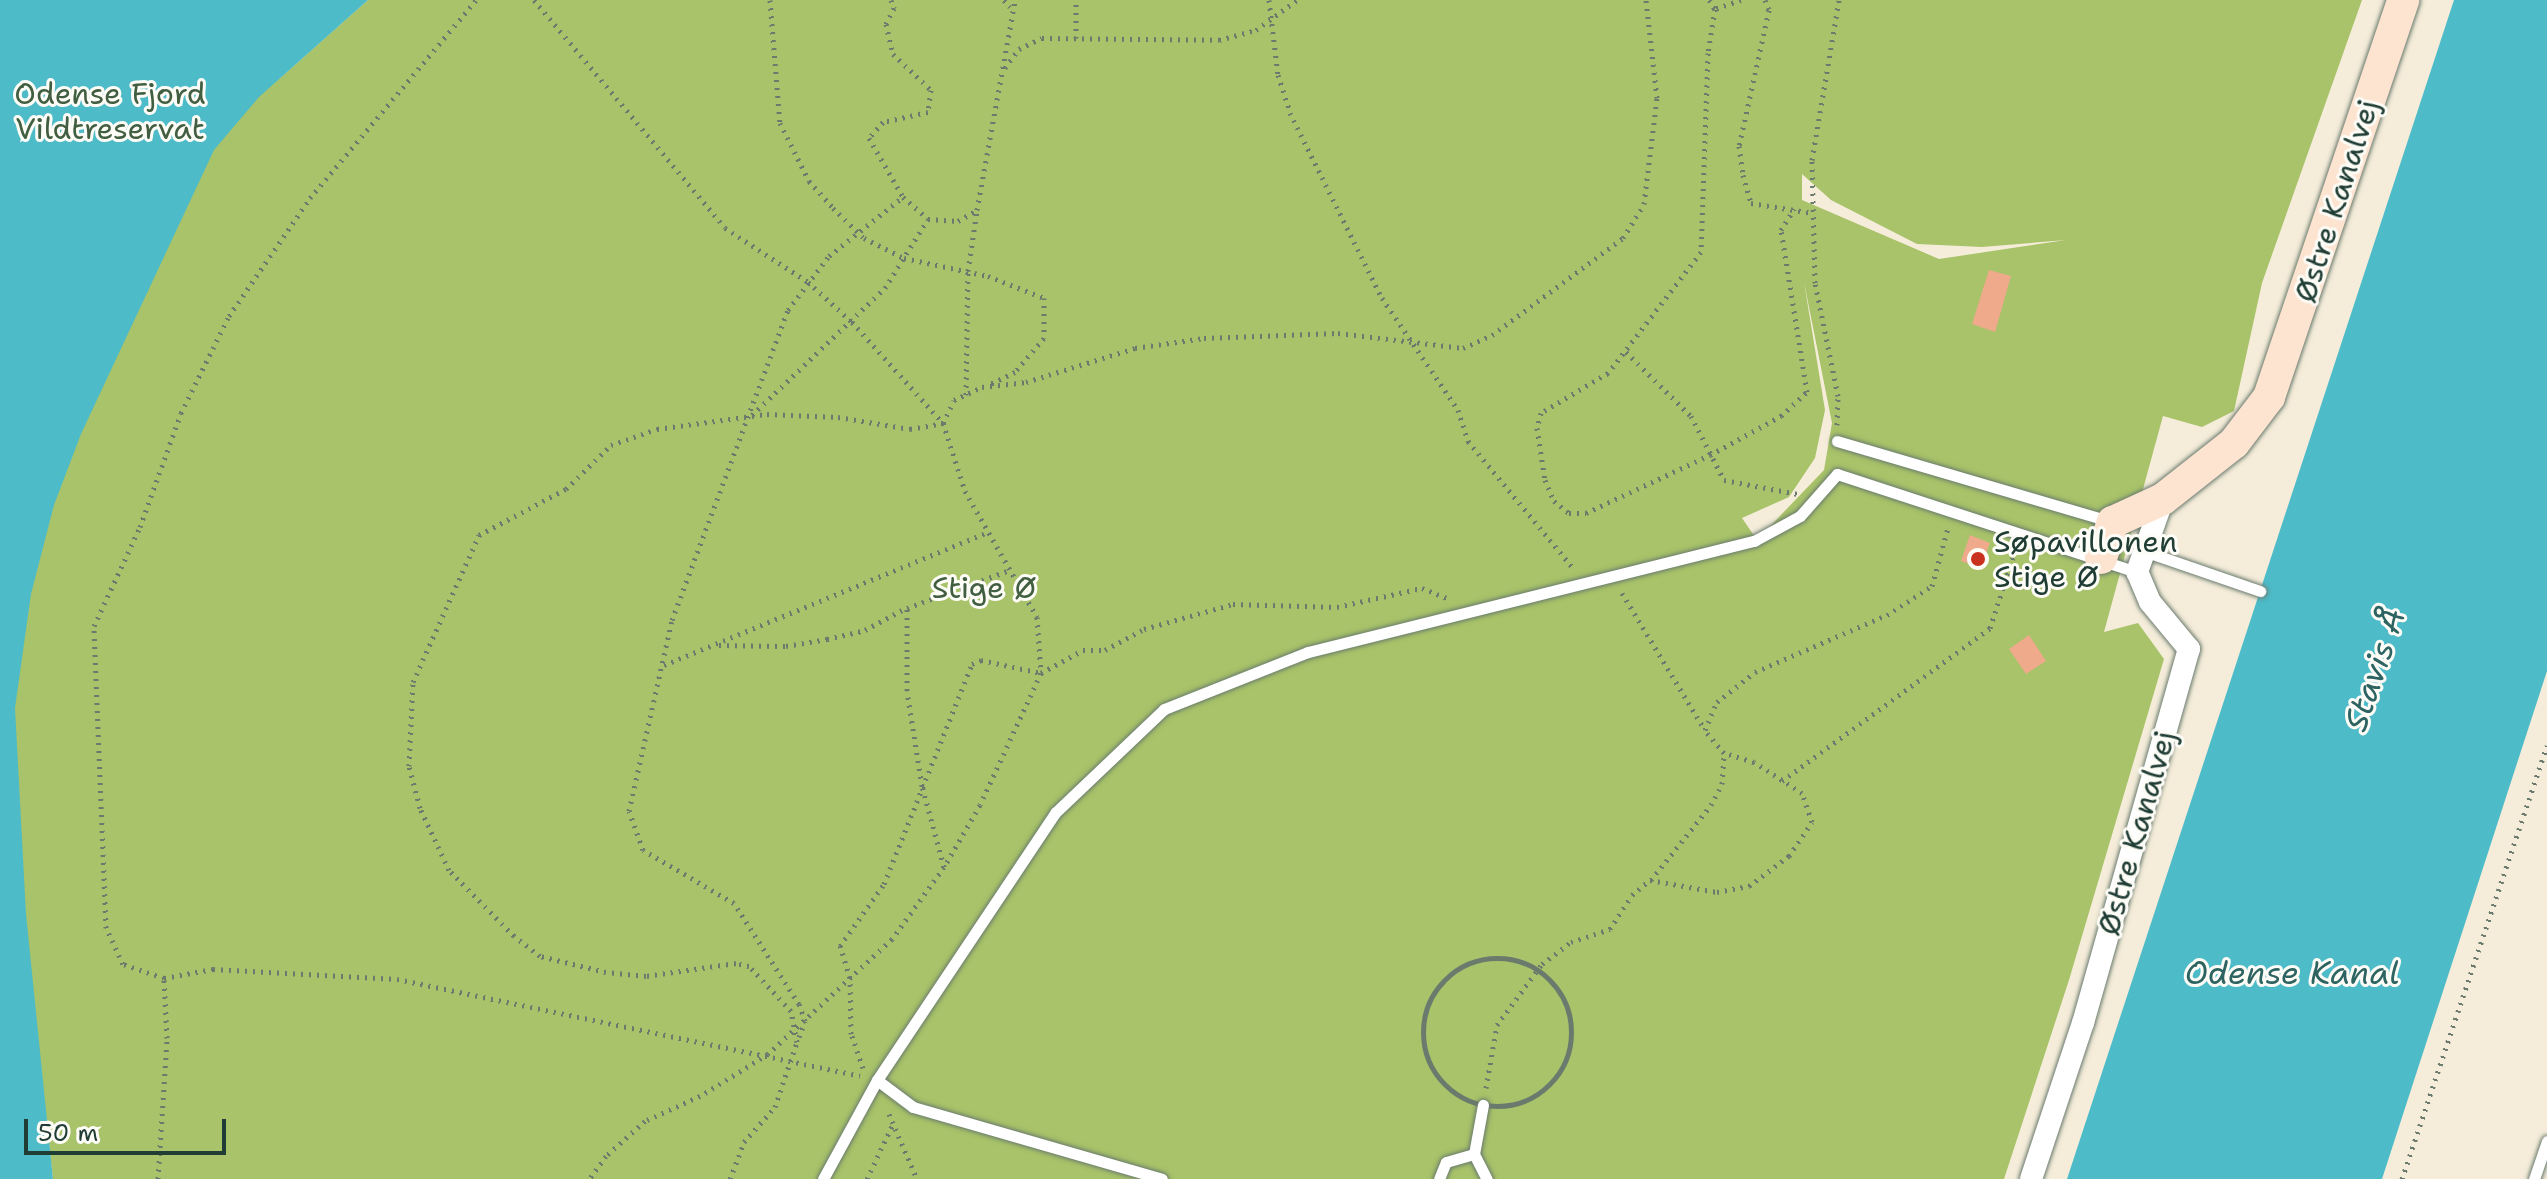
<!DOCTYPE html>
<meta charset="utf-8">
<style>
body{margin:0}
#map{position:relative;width:2547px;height:1179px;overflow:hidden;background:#f5edda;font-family:"Shantell Sans",sans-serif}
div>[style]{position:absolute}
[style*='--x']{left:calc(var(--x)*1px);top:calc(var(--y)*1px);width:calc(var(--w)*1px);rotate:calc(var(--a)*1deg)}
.green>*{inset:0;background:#a8c369}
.water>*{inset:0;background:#4ebbc8}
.building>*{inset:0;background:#eeaa8b}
.path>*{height:5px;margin-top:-2.5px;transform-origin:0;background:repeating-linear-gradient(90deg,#6a7b6e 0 2px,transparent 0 8px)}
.path>.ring{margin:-2.5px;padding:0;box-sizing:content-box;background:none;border:5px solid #6a7b6e;border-radius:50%}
.roads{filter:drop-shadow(0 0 2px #6a7b6e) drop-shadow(0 0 2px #6a7b6e)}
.lane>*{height:11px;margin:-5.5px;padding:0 5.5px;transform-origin:5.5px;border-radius:5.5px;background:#fff}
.street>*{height:22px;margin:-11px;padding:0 11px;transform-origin:11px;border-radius:11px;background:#fff}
.secondary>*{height:32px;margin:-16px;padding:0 16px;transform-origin:16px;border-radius:16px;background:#fde4d1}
.dots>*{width:22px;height:22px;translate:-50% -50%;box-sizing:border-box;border:4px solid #fdfcf7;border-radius:50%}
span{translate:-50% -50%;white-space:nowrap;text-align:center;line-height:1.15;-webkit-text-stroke:6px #fdfcf7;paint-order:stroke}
.park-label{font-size:30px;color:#415e41}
.street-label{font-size:30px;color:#1f3d34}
.poi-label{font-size:30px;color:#1f3d34}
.left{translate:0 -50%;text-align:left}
.water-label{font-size:32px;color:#2d6360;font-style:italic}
.scale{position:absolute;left:24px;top:1119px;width:202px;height:36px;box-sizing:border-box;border:4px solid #1f3d34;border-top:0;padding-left:10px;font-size:24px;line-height:28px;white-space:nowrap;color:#1f3d34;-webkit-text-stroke:6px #fdfcf7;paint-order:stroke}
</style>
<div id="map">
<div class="green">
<i style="clip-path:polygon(evenodd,0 0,279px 79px,368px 0,2362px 0,2262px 283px,2234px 411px,2202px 427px,2163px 416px,2104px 632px,2138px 623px,2164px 659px,2069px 980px,2004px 1179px,53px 1179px,45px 1107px,0 1179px,0 0,1802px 174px,1831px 200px,1917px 244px,1982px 247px,2066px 240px,1939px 259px,1802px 200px,1802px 174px,0 0,1804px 282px,1832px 423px,1824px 470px,1757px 540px,1742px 518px,1789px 497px,1815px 458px,1825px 410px,1804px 282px)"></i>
</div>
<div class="water">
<i style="clip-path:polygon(0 0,368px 0,259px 97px,214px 150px,81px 434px,54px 505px,31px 594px,15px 708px,26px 914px,53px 1179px,0 1179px)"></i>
<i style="clip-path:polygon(2454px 0,2547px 0,2547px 671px,2382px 1179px,2067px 1179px)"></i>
</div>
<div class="building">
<i style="clip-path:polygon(1989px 270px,2011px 276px,1995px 332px,1972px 324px)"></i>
<i style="clip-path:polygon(1970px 535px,1990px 543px,1980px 568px,1961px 561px)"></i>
<i style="clip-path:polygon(2029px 635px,2046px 661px,2026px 674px,2009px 649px)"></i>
</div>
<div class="path">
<i style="--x:534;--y:0;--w:297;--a:50"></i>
<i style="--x:725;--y:228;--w:99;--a:33"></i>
<i style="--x:808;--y:282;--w:59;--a:42.3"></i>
<i style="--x:852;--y:322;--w:136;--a:48"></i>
<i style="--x:943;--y:423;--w:71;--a:72.1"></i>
<i style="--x:965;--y:491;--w:145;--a:60.3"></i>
<i style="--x:1037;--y:617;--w:56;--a:85.9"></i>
<i style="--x:1041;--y:673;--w:145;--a:114.8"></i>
<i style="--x:980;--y:805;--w:72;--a:120.1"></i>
<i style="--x:944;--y:867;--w:89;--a:125.8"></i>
<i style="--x:892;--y:939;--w:169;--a:137.2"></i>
<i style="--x:768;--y:1054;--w:80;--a:148.3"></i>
<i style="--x:700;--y:1096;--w:60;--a:155.6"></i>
<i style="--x:645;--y:1121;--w:52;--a:138.1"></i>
<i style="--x:606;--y:1156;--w:29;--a:126"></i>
<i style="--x:770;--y:0;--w:123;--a:85.4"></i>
<i style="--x:780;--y:123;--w:65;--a:63.4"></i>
<i style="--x:809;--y:181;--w:36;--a:48"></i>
<i style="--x:833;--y:208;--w:43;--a:44.1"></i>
<i style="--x:864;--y:238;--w:45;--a:26.6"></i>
<i style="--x:904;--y:258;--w:86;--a:12.1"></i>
<i style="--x:988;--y:276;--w:60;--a:21.4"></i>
<i style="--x:1044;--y:298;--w:40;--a:90"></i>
<i style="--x:1044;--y:338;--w:45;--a:130.5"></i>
<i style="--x:1015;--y:372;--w:28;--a:154"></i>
<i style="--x:891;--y:0;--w:9;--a:69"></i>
<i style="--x:894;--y:8;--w:18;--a:117"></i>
<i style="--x:886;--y:24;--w:31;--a:77"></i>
<i style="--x:893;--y:54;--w:52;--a:43.5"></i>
<i style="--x:931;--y:90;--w:22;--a:98"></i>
<i style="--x:928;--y:112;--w:46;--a:167.5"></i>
<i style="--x:883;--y:122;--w:21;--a:131"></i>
<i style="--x:869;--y:138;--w:68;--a:60"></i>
<i style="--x:903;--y:197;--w:33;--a:41"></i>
<i style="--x:928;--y:219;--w:30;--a:4"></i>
<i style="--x:958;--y:221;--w:22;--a:-30"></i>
<i style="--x:977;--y:210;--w:213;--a:-79.7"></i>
<i style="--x:1004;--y:0;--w:9;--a:49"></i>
<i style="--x:1269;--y:0;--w:76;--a:83.2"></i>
<i style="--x:1278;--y:75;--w:40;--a:72"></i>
<i style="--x:1290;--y:113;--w:207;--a:63.6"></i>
<i style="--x:1382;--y:298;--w:135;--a:55.8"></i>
<i style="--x:1458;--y:410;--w:33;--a:72"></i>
<i style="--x:1468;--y:441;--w:165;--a:50.4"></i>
<i style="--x:1709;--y:0;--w:11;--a:56"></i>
<i style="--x:1741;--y:0;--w:28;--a:161"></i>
<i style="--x:1715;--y:9;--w:45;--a:99"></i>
<i style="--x:1708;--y:53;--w:199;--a:92"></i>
<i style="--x:1701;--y:252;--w:153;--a:127.5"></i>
<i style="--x:1608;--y:373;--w:78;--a:149.2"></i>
<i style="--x:1541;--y:413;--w:16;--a:105"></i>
<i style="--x:1537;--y:428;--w:53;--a:81.3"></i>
<i style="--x:1545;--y:480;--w:23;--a:67"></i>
<i style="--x:1554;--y:501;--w:19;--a:39"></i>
<i style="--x:1569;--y:513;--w:17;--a:0"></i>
<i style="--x:1586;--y:513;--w:137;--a:-25.1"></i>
<i style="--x:1710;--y:455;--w:81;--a:-28.8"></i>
<i style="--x:1781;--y:416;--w:35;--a:-43"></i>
<i style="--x:1807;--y:392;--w:164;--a:-99.1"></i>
<i style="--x:1781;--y:230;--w:25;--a:-58"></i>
<i style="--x:1765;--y:0;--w:11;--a:68"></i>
<i style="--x:1769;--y:10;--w:139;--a:102.4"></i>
<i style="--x:1739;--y:146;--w:29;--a:82"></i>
<i style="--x:1743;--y:175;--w:29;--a:74"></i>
<i style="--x:1751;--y:203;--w:63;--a:9.2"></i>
<i style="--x:1076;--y:38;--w:38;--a:-90"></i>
<i style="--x:1005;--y:68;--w:24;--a:-54"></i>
<i style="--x:1019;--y:49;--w:25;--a:-26"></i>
<i style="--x:1042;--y:38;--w:177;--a:0.6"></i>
<i style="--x:1219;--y:40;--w:38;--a:-15"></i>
<i style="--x:1256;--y:30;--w:51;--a:-36.2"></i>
<i style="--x:1626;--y:352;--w:91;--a:44.6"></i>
<i style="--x:1691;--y:416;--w:72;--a:62.7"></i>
<i style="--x:1724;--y:480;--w:75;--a:10.7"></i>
<i style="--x:966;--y:395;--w:124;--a:-89.1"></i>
<i style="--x:968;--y:271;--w:61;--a:-81.5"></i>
<i style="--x:752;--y:415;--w:184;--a:-43.7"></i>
<i style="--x:885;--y:288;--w:81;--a:-58.1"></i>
<i style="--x:943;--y:423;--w:25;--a:-64"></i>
<i style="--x:954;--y:400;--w:31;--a:-25"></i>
<i style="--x:982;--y:387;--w:44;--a:-6.5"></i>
<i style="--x:1026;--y:382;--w:114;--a:-17.3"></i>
<i style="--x:1135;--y:348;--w:70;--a:-8.2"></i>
<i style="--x:1204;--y:338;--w:134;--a:-2.1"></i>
<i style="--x:1338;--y:333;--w:126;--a:6.8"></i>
<i style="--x:1463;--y:348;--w:32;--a:-24"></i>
<i style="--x:1492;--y:335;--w:163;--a:-36.5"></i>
<i style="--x:1623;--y:238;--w:40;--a:-58"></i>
<i style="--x:1644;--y:204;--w:107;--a:-83"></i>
<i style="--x:1657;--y:98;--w:99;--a:-96.4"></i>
<i style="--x:1837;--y:425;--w:29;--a:-88"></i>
<i style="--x:1838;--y:396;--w:115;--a:-101.5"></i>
<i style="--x:1815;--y:283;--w:123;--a:-91.4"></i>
<i style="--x:1812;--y:160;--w:162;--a:-80.4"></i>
<i style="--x:1622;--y:593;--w:160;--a:58.8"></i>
<i style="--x:719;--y:645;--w:67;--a:0.9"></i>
<i style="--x:786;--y:646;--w:42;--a:-9.7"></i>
<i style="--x:827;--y:639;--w:39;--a:-13"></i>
<i style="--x:865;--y:630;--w:47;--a:-28.2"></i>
<i style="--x:664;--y:665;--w:351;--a:-22.3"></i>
<i style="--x:1782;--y:781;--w:258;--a:-36.3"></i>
<i style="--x:1990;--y:628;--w:81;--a:-72"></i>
<i style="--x:944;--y:867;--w:84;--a:-105.2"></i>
<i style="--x:922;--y:786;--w:96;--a:-99"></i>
<i style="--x:907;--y:691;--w:83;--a:-90"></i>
<i style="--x:907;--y:608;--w:110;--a:-20.3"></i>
<i style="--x:1651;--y:880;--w:96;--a:-51.3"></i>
<i style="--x:1711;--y:805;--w:24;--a:-62"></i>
<i style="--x:1722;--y:784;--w:31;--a:-86"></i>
<i class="ring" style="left:1423px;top:958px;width:143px;height:143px"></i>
<i style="--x:164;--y:978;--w:50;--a:-10.4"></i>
<i style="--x:213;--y:969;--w:184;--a:3.1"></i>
<i style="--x:397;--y:979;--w:473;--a:11.8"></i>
<i style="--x:799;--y:1037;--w:17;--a:-69"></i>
<i style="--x:805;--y:1021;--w:18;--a:-109"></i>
<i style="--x:799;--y:1004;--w:120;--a:-122.8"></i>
<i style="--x:734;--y:903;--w:105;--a:-149.8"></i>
<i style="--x:643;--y:850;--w:41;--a:-109.7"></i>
<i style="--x:629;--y:811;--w:196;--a:-77.3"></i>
<i style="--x:672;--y:620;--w:331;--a:-69.5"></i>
<i style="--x:788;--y:310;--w:68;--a:-52.8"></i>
<i style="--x:829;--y:256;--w:95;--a:-38.6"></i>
<i style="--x:863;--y:1068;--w:36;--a:-109"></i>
<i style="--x:851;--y:1034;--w:56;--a:-91"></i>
<i style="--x:850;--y:978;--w:34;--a:-107"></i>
<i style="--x:840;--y:946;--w:76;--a:-54.6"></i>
<i style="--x:884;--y:884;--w:237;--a:-68.2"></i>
<i style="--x:972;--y:664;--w:10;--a:-24"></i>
<i style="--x:981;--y:660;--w:61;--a:12.2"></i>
<i style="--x:1041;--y:673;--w:48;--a:-28.7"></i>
<i style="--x:1083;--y:650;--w:22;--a:0"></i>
<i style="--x:1105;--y:650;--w:44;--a:-28.3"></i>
<i style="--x:1144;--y:629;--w:92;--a:-15.7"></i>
<i style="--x:1233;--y:604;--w:104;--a:1.7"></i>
<i style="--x:1337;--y:607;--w:87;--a:-12.6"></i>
<i style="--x:1422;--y:588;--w:27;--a:22"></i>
<i style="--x:1486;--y:1088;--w:64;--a:-80.1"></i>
<i style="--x:1497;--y:1025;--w:76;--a:-53.6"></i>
<i style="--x:1542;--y:964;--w:36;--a:-37"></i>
<i style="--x:1571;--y:942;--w:41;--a:-18.4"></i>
<i style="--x:1610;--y:929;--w:40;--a:-57.1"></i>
<i style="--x:1632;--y:895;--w:23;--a:-40"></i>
<i style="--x:1650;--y:880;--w:68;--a:10.2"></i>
<i style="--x:1717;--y:892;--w:33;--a:-11"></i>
<i style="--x:1749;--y:886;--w:50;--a:-36.9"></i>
<i style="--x:1789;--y:856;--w:41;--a:-55.9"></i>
<i style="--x:1812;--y:822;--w:31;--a:-109"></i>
<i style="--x:1802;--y:793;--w:57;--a:-147.1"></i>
<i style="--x:1754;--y:762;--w:31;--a:-163"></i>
<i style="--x:1724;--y:753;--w:30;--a:-130"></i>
<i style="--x:1705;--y:730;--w:30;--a:-67"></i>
<i style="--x:1717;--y:702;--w:48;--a:-38.3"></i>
<i style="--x:1755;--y:672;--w:144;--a:-23.4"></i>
<i style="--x:1887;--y:615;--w:54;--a:-32.8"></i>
<i style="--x:1932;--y:586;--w:60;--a:-74.6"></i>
<i style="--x:889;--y:1114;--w:71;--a:66.7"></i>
<i style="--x:158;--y:1179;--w:141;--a:-86.3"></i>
<i style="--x:167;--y:1038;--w:60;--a:-92.9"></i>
<i style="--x:164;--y:978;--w:43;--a:-161.1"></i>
<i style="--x:123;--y:964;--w:40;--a:-115"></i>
<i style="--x:106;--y:928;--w:302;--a:-92.3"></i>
<i style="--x:94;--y:626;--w:109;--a:-65.1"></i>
<i style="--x:140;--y:527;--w:121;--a:-70.2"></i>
<i style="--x:181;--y:413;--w:108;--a:-63.7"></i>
<i style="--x:229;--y:316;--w:143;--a:-55.5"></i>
<i style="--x:310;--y:198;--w:258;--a:-50"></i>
<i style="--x:730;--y:1179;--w:40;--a:-69"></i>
<i style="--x:744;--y:1142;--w:47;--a:-48.5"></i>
<i style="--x:775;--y:1107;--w:69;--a:-71.3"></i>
<i style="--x:797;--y:1042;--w:32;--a:-101"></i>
<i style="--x:791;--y:1011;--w:62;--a:-133"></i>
<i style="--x:749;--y:966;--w:13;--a:-167"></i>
<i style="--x:736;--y:963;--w:91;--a:171.8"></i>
<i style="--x:646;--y:976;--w:40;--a:-174.3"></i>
<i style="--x:606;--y:972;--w:68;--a:-166.4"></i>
<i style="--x:540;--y:956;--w:33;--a:-142"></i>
<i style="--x:514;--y:936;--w:93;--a:-134.6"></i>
<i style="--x:449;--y:870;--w:68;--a:-115.1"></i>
<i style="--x:420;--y:808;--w:43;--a:-104.7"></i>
<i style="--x:409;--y:766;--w:84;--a:-87.3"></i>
<i style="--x:413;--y:682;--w:161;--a:-65.8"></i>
<i style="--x:479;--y:535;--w:98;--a:-27.9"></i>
<i style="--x:566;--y:489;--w:63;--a:-44.4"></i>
<i style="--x:611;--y:445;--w:49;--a:-19.2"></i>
<i style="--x:657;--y:429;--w:111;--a:-7.8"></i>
<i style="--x:767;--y:414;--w:71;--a:2.4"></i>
<i style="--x:838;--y:417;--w:73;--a:9.5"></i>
<i style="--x:910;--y:429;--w:34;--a:-10"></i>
<i style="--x:867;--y:1179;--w:59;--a:-64.7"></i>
<i style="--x:2402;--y:1179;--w:457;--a:-71.5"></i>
</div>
<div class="roads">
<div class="lane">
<i style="--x:1837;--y:441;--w:287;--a:16.4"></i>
<i style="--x:2144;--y:551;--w:123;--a:19"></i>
<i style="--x:877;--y:1080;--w:45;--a:36.9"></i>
<i style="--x:913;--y:1107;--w:259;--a:16.1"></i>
<i style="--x:1474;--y:1154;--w:28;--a:63"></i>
<i style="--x:823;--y:1179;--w:113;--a:-61.4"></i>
<i style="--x:877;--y:1080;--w:322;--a:-56.3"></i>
<i style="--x:1056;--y:812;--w:149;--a:-43.6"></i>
<i style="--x:1164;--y:709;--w:155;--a:-21.6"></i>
<i style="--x:1308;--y:652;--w:460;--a:-14"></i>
<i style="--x:1754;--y:541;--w:52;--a:-28.5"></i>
<i style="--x:1800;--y:516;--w:56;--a:-48.6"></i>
<i style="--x:1837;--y:474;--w:316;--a:18.1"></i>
<i style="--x:1439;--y:1179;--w:18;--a:-68"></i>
<i style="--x:1446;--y:1162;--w:29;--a:-16"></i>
<i style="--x:1474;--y:1154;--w:50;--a:-79.6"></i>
<i style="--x:2534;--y:1179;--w:40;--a:-71.1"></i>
</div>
<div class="street">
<i style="--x:2031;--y:1179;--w:164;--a:-71.6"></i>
<i style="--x:2083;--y:1023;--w:389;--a:-74.2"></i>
<i style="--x:2189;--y:649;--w:61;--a:-129.7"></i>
<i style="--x:2150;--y:602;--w:33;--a:-113"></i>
<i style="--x:2137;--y:572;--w:77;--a:-70.4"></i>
</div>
<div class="secondary">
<i style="--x:2101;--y:558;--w:38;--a:-72"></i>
<i style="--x:2113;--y:522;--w:55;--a:-24.7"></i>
<i style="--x:2163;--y:499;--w:90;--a:-38.3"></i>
<i style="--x:2234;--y:443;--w:58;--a:-52.7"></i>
<i style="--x:2269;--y:397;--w:419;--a:-71.3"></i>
</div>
</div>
<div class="dots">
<i style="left:1978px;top:559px;background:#c8321e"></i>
</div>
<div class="park-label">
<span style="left:110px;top:111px">Odense Fjord<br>Vildtreservat</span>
<span style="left:984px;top:588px">Stige Ø</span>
</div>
<div class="street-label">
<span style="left:2337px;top:201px;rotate:-72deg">Østre Kanalvej</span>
<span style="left:2137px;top:833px;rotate:-74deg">Østre Kanalvej</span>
</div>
<div class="poi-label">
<span class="left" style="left:1994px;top:559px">Søpavillonen<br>Stige Ø</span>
</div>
<div class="water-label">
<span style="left:2375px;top:670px;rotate:-71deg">Stavis Å</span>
<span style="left:2292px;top:973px">Odense Kanal</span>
</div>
<div class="scale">50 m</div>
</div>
